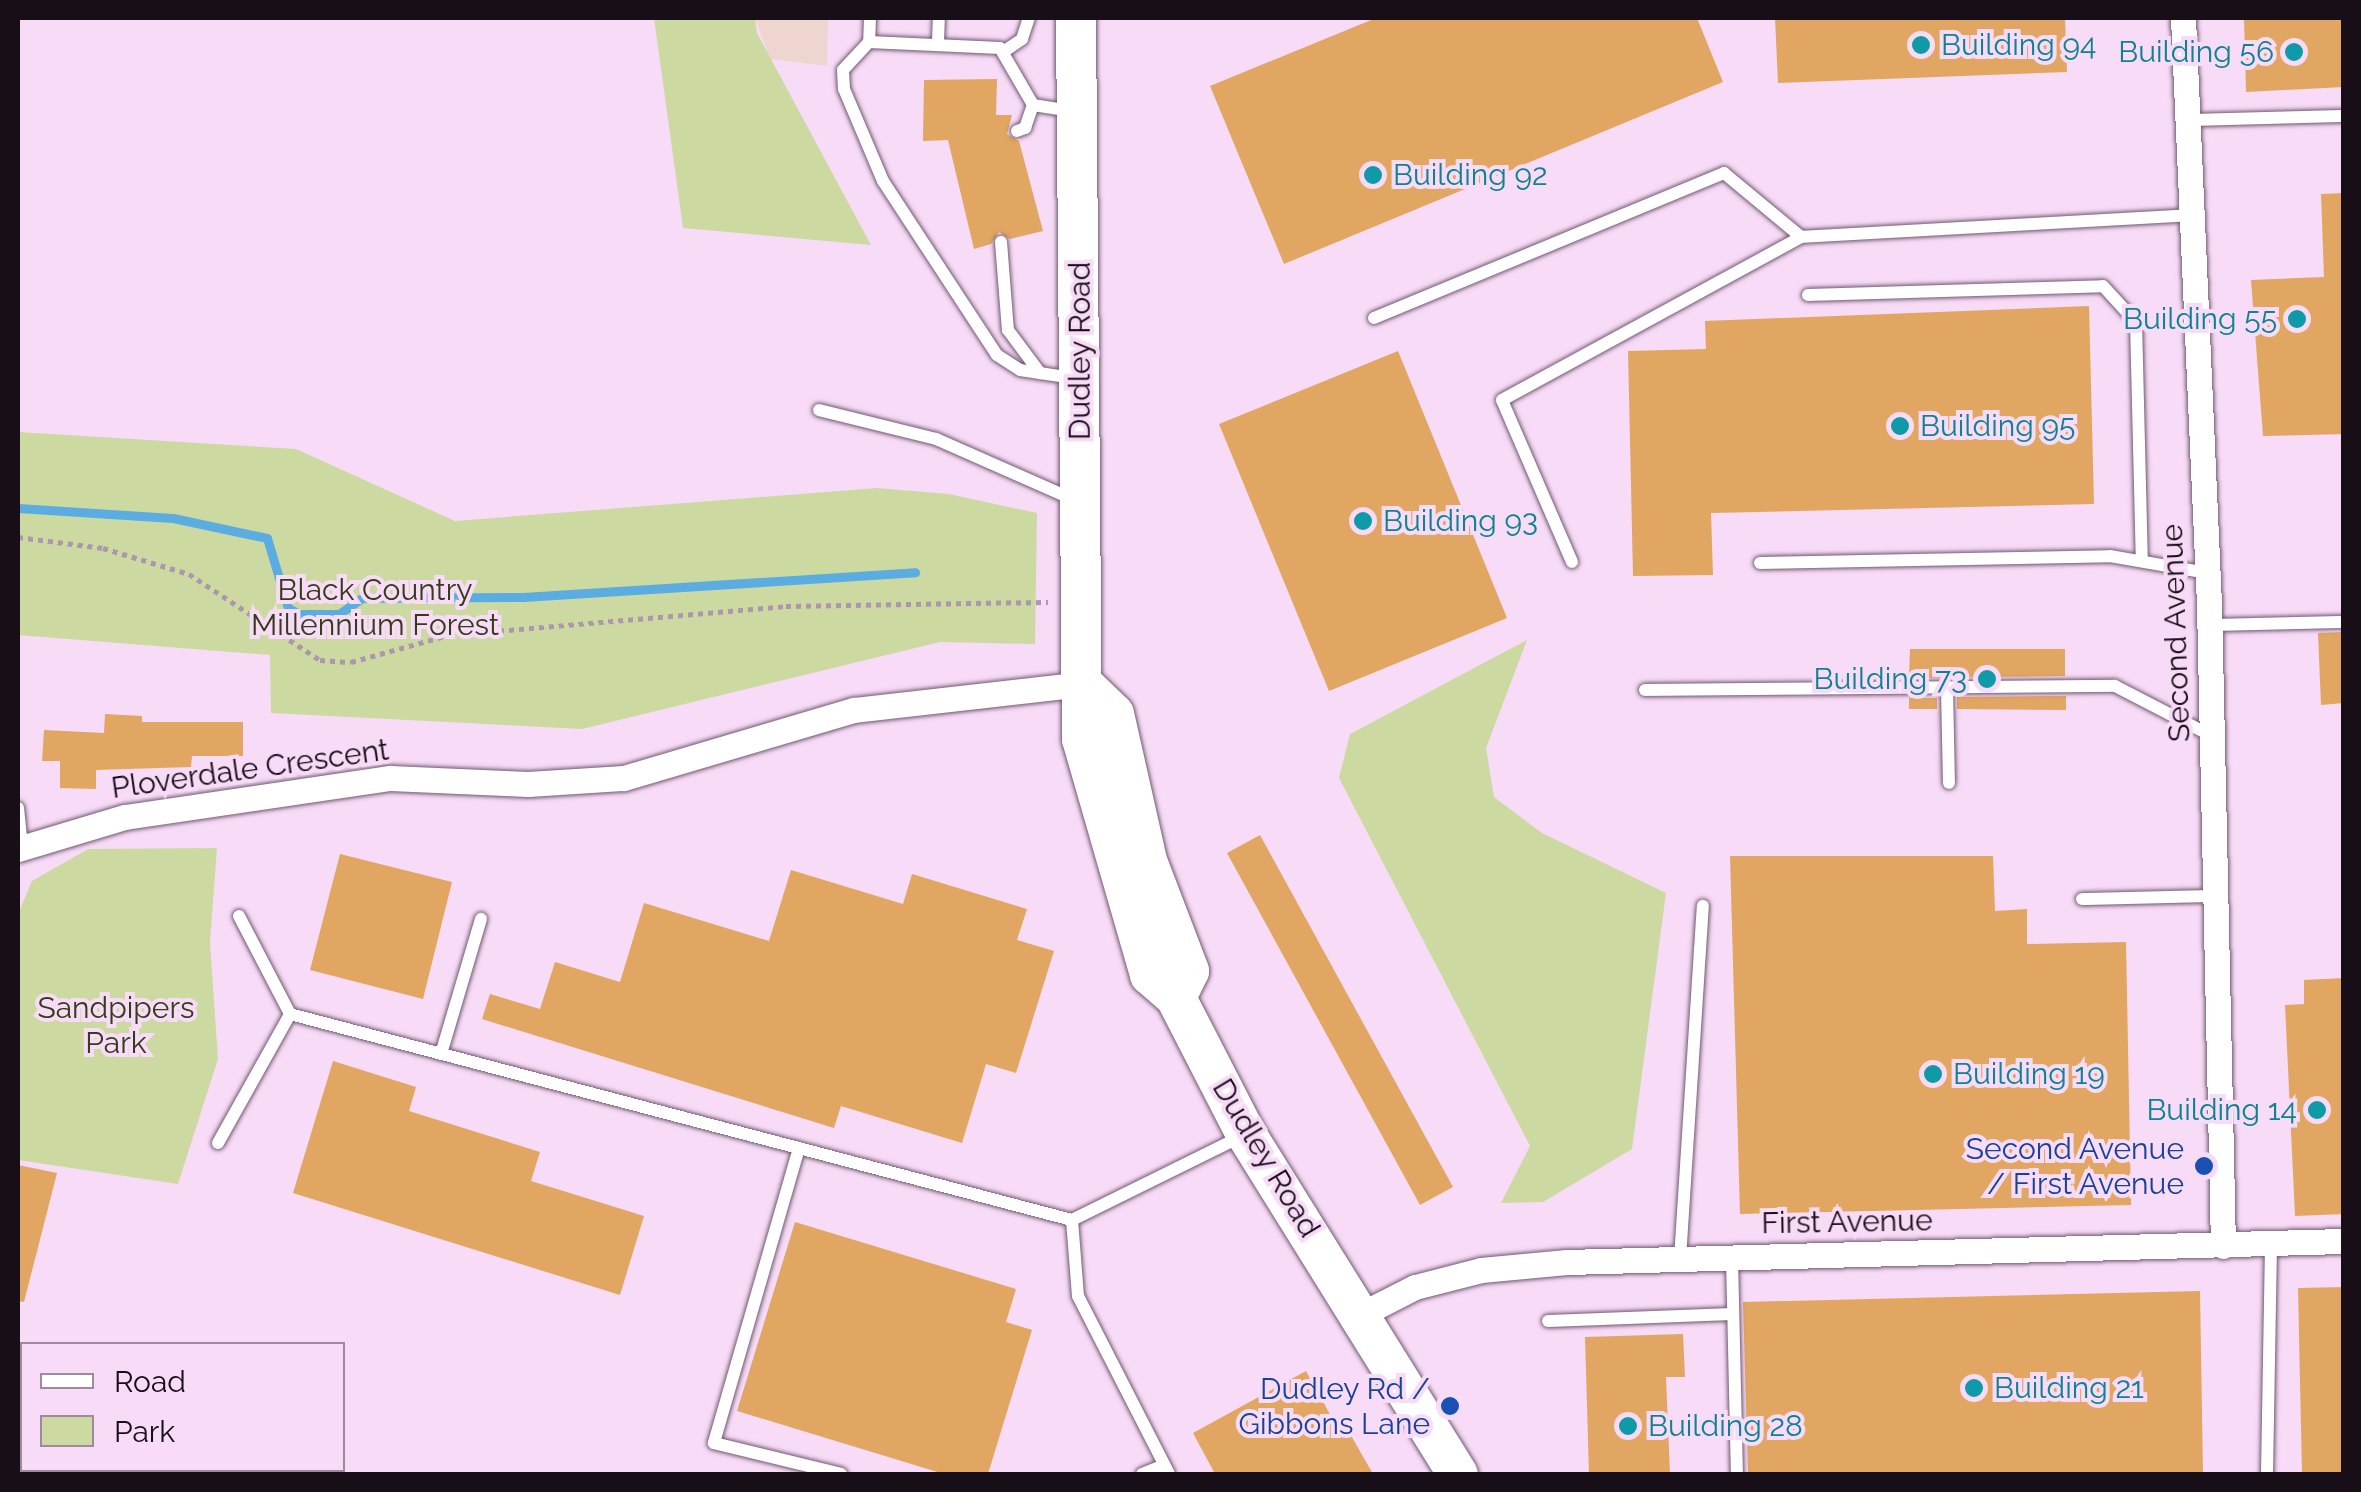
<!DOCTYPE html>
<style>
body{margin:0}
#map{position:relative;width:2361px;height:1492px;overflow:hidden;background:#f8dbf7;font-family:Raleway,sans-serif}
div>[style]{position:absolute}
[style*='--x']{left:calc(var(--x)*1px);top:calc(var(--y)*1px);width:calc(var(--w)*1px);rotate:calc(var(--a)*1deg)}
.commercial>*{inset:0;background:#efd5d0}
.green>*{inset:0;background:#ccdaa1}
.stream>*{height:9px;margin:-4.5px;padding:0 4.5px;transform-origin:4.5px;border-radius:4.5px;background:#5bade1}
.building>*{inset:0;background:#e1a661}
.path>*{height:5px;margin-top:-2.5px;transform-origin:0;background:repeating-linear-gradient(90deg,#ad97ac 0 5px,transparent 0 10px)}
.roads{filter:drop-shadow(0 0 2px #715870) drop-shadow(0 0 2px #715870)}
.service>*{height:12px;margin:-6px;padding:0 6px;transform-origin:6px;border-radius:6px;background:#fff}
.minor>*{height:25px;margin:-12.5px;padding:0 12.5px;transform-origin:12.5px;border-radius:12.5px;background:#fff}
.primary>*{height:40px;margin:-20px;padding:0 20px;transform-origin:20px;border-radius:20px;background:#fff}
.dots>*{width:28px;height:28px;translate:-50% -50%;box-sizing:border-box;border:5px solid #f8dbf7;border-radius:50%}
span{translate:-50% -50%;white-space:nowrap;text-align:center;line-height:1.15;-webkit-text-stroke:8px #f8dbf7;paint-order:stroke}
.culture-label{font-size:30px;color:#0d838f}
.left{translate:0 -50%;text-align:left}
.right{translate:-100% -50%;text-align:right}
.street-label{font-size:30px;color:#170e17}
.park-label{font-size:30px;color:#353c19}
.transit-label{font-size:30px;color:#164399}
.frame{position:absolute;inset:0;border:20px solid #170e17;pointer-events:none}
.legend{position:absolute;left:20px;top:1342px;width:325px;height:130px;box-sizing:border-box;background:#f8dbf7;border:2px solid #9e899d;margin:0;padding:12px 18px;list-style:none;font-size:30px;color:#170e17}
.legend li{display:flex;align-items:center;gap:20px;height:50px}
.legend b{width:50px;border:2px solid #9e899d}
</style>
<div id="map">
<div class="commercial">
<i style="clip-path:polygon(755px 18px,828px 18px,827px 66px,770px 59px)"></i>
</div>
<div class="green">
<i style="clip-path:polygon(654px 18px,755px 18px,757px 33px,871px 245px,683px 228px)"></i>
<i style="clip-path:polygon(18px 432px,296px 449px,455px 521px,877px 488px,949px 494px,1037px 513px,1035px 644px,940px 642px,582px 729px,271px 713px,270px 655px,18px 635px)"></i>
<i style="clip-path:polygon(1527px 640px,1486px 748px,1494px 797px,1542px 833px,1666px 893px,1632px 1149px,1543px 1202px,1501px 1203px,1530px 1146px,1339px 778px,1350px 734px)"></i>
<i style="clip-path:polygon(217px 848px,210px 942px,218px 1059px,178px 1184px,18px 1160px,18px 914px,32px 881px,88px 849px)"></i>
</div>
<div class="stream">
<i style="--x:18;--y:508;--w:155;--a:3.7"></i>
<i style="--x:173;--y:518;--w:96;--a:12"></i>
<i style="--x:267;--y:538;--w:73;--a:73.3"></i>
<i style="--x:288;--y:608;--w:13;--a:27"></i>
<i style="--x:300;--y:614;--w:39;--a:0"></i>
<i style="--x:339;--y:614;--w:28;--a:-35"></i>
<i style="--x:362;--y:598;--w:161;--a:-0.4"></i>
<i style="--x:523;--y:597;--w:393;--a:-3.6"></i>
</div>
<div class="building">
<i style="clip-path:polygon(1376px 18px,1697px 18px,1723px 82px,1284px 264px,1210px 86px)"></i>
<i style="clip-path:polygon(1775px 18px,2065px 18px,2067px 72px,1778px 83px)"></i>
<i style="clip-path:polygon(2244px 18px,2344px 18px,2344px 87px,2246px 92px)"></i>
<i style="clip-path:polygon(997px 79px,996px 115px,1012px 115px,1007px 134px,1019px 141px,1043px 231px,1010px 239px,999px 232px,991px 244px,974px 249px,948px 140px,923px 141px,924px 80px)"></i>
<i style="clip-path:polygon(2344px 193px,2344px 434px,2263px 436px,2251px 280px,2324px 277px,2321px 194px)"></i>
<i style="clip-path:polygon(2089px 306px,2094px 504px,1711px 513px,1713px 575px,1633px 576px,1628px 351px,1706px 349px,1705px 321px)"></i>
<i style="clip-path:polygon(1398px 351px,1507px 618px,1329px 691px,1219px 424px)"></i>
<i style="clip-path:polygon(2344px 632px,2344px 703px,2321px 705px,2318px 633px)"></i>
<i style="clip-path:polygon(1910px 649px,2065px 649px,2065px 676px,1909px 678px)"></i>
<i style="clip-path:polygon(2066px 696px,2066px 710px,1957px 709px,1957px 697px)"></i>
<i style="clip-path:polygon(1909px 698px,1937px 698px,1937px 709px,1909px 709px)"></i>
<i style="clip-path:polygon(105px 714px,142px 716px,142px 722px,243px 722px,243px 756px,192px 756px,191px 767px,96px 770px,96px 789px,60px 788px,60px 761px,42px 761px,44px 730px,104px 733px)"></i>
<i style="clip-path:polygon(1260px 835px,1453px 1187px,1420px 1205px,1227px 853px)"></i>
<i style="clip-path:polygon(340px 854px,452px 882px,423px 999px,310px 970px)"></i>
<i style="clip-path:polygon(1730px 856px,1993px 856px,1995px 911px,2027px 909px,2027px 944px,2126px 942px,2131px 1205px,1740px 1214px)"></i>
<i style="clip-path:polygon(791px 870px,903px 904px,912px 874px,1027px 909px,1017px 940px,1054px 951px,1016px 1073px,986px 1064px,962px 1143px,841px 1106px,834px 1128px,482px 1019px,490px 994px,540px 1009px,555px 962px,620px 982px,644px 903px,769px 941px)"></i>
<i style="clip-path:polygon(2344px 978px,2344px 1214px,2295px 1216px,2285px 1005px,2304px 1004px,2304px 980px)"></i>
<i style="clip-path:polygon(333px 1061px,416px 1087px,409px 1111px,540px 1152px,531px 1181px,644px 1216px,620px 1295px,293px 1193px)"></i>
<i style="clip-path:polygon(18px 1165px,57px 1173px,24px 1302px,18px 1301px)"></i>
<i style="clip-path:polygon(795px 1222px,1016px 1289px,1006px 1322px,1032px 1330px,988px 1474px,944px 1474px,737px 1411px)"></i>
<i style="clip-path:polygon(2344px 1287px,2344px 1474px,2302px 1474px,2298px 1288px)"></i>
<i style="clip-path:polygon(2200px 1291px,2203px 1474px,1748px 1474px,1743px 1302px)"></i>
<i style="clip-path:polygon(1683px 1334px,1685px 1377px,1666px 1377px,1670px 1474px,1589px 1474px,1585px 1337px)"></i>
<i style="clip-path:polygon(1306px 1371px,1342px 1436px,1349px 1432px,1373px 1474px,1215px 1474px,1193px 1433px)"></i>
</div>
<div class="path">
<i style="--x:18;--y:537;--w:86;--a:7.4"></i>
<i style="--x:103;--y:548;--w:90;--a:16.8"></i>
<i style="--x:189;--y:574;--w:157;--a:33.3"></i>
<i style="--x:320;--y:660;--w:31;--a:4"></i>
<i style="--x:351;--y:662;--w:102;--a:-15.4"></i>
<i style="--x:449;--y:635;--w:338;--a:-4.9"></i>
<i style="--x:786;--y:606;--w:262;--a:-0.9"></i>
</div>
<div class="roads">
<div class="service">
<i style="--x:870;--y:18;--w:24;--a:92"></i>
<i style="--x:869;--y:42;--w:38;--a:133"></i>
<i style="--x:843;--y:70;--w:19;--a:87"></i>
<i style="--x:844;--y:89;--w:100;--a:67"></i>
<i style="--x:883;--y:181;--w:208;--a:56.8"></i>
<i style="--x:997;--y:355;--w:27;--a:33"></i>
<i style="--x:1020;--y:370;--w:54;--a:8.6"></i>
<i style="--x:869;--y:42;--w:131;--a:2.6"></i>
<i style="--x:1000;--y:48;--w:66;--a:59.9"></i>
<i style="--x:1033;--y:105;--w:38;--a:9"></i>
<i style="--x:938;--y:42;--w:24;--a:-88"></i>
<i style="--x:1003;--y:52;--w:23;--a:-34"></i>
<i style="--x:1022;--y:39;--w:22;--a:-72"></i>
<i style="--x:2188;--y:120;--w:156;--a:-1.5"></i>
<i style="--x:1017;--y:131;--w:9;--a:-21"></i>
<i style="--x:1025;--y:128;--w:24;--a:-71"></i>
<i style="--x:1001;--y:242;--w:88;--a:85.5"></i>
<i style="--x:1008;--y:330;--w:54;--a:53.3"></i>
<i style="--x:1808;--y:295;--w:295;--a:-1.7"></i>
<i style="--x:2103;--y:286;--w:49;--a:47.5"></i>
<i style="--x:2136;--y:322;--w:239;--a:88.6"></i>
<i style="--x:1374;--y:318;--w:379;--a:-22.5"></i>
<i style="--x:1724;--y:173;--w:100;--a:39.7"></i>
<i style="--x:819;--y:410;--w:121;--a:13.9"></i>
<i style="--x:936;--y:439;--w:151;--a:23.8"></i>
<i style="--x:1572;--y:562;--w:176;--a:-113.4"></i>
<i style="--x:1502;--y:400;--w:341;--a:-28.6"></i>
<i style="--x:1801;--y:237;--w:392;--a:-3.2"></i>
<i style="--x:1760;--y:563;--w:350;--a:-1.1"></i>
<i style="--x:2110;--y:556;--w:98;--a:9.9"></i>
<i style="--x:2209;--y:625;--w:135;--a:-1.3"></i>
<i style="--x:1947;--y:689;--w:94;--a:88.8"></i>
<i style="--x:1645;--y:690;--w:470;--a:-0.5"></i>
<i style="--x:2115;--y:686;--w:109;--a:27.3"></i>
<i style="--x:18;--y:808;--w:39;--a:84"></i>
<i style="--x:2082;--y:899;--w:133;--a:-1.3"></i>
<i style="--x:239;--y:916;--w:110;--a:62.5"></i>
<i style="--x:441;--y:1054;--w:141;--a:-73.5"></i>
<i style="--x:218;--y:1143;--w:148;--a:-60.8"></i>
<i style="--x:290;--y:1014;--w:809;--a:14.76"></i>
<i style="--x:1072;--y:1220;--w:192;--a:-26.3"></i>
<i style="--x:799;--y:1148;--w:307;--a:106.1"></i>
<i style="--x:714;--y:1443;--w:131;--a:13.7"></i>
<i style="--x:1072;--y:1220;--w:76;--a:85.5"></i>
<i style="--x:1078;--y:1296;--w:200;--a:62.9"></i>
<i style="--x:1732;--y:1258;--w:216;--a:88.7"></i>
<i style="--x:1680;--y:1259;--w:354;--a:-86.3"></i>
<i style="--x:1548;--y:1321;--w:185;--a:-2.2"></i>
<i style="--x:1142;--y:1474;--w:24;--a:-22"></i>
<i style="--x:2267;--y:1474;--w:230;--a:-89"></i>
</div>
<div class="minor">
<i style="--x:2183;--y:18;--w:588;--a:87.46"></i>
<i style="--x:2209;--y:605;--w:641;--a:88.75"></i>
<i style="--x:18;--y:849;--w:112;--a:-16.7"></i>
<i style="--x:125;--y:817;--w:268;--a:-8.4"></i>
<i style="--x:390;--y:778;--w:138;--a:2.5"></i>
<i style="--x:528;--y:784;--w:96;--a:-3.6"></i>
<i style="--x:624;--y:778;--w:240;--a:-16.5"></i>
<i style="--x:854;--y:710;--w:230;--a:-6.5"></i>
<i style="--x:1362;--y:1314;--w:59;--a:-27"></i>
<i style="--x:1415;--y:1287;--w:68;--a:-14.4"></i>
<i style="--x:1481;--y:1270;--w:86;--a:-5.3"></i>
<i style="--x:1567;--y:1262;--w:777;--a:-1.55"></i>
</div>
<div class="primary">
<i style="--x:1076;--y:18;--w:721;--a:89.52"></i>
<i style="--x:1082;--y:739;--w:246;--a:73.9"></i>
<i style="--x:1150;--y:975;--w:35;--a:41"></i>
<i style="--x:1176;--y:998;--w:153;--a:62.8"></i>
<i style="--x:1246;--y:1134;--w:401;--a:58.1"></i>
<i style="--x:1083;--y:684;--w:43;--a:44.1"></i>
<i style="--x:1114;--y:714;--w:151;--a:77.3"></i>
<i style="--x:1147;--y:861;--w:118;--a:69.1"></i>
<i style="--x:1189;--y:971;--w:30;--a:116"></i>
</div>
</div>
<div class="dots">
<i style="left:1921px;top:45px;background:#0f9aa8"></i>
<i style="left:2294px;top:52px;background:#0f9aa8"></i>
<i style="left:1373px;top:175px;background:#0f9aa8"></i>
<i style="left:2297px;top:319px;background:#0f9aa8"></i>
<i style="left:1900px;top:426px;background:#0f9aa8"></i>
<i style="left:1363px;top:521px;background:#0f9aa8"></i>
<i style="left:1987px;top:679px;background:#0f9aa8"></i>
<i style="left:1933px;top:1074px;background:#0f9aa8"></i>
<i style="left:2317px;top:1110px;background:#0f9aa8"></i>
<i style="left:2204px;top:1166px;background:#1a4fb4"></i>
<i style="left:1974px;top:1388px;background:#0f9aa8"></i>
<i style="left:1450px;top:1406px;background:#1a4fb4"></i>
<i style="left:1628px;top:1426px;background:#0f9aa8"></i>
</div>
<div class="culture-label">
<span class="left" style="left:1941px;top:45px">Building 94</span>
<span class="right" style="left:2274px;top:52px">Building 56</span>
<span class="left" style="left:1393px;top:175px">Building 92</span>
<span class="right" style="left:2277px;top:319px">Building 55</span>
<span class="left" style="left:1920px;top:426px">Building 95</span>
<span class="left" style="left:1383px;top:521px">Building 93</span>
<span class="right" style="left:1967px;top:679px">Building 73</span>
<span class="left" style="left:1953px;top:1074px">Building 19</span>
<span class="right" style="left:2297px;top:1110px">Building 14</span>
<span class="left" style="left:1994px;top:1388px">Building 21</span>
<span class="left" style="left:1648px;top:1426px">Building 28</span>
</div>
<div class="street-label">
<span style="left:1080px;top:351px;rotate:-90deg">Dudley Road</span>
<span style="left:2176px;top:633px;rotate:-92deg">Second Avenue</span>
<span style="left:250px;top:769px;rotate:-8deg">Ploverdale Crescent</span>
<span style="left:1266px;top:1158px;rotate:59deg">Dudley Road</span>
<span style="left:1847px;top:1222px;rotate:-1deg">First Avenue</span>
</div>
<div class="park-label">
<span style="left:375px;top:607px">Black Country<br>Millennium Forest</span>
<span style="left:116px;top:1025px">Sandpipers<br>Park</span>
</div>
<div class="transit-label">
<span class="right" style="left:2184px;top:1166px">Second Avenue<br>/ First Avenue</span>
<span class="right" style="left:1430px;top:1406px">Dudley Rd /<br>Gibbons Lane</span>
</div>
<div class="frame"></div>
<ul class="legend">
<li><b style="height:12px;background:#fff"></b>Road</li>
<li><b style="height:28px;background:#ccdaa1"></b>Park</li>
</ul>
</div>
